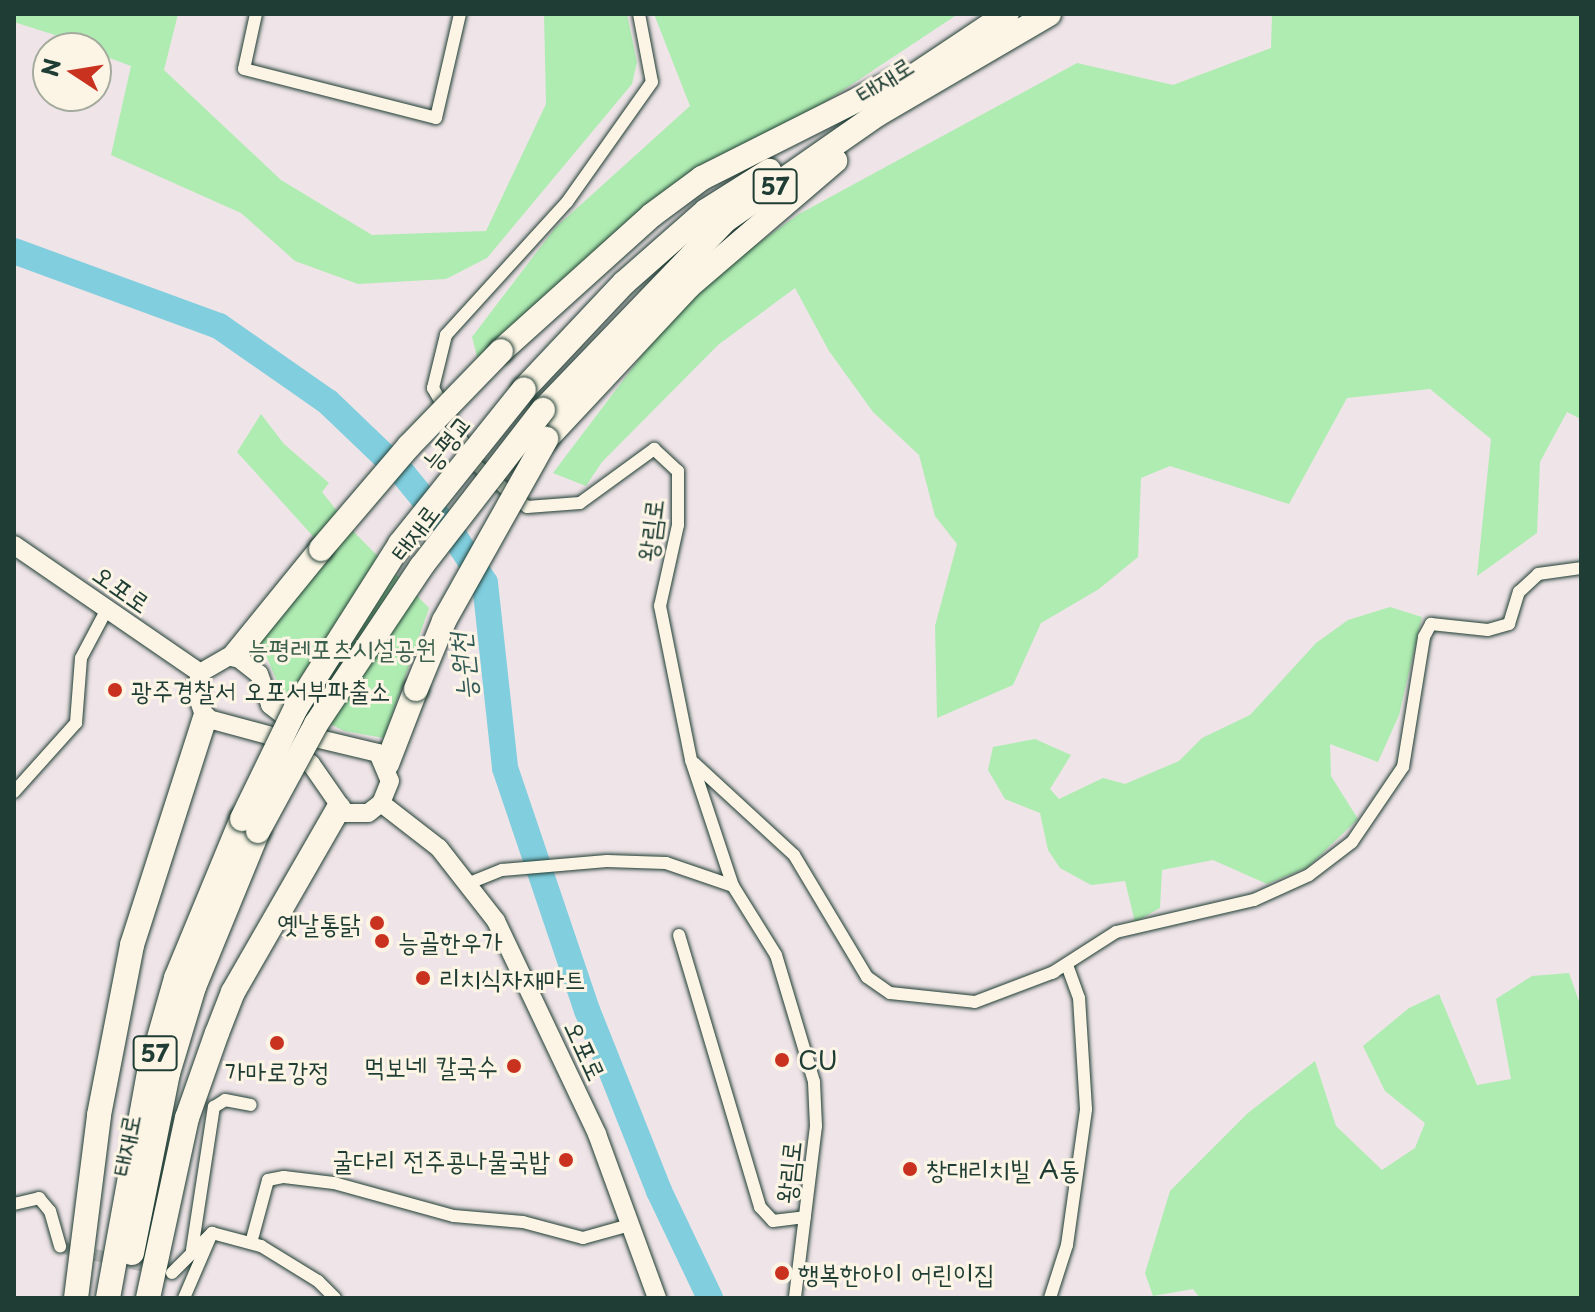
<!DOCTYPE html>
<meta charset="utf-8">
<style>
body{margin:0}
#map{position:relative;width:1595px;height:1312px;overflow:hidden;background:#efe4e7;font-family:"Playpen Sans","Poor Story",sans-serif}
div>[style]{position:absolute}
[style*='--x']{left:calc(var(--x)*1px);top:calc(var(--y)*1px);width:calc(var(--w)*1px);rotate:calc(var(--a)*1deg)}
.green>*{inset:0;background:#afecb2}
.river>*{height:26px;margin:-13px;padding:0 13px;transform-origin:13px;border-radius:13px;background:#80cede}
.street-tunnel>*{height:12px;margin-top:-6px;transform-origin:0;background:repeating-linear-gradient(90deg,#c5c3c3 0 12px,transparent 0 18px)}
.roads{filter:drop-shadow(0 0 2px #1f3d34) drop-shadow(0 0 2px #1f3d34)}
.street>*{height:12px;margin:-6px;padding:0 6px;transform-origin:6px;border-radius:6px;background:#fcf5e5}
.secondary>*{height:18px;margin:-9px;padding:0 9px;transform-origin:9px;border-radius:9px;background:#fcf5e5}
.highway>*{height:24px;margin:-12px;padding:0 12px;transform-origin:12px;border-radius:12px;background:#fcf5e5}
.bridges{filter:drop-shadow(0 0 2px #1f3d34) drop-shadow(0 0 2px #1f3d34)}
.highway-bridge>*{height:24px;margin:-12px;padding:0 12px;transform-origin:12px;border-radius:12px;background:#fcf5e5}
.dots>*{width:22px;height:22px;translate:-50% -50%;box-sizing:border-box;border:4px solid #fcf5e5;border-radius:50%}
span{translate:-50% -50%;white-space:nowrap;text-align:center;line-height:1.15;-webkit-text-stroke:6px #fcf5e5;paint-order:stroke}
.shield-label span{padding:2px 6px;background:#fcf5e5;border:2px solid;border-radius:6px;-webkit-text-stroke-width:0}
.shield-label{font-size:24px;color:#1f3d34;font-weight:700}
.street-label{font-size:26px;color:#1f3d34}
.park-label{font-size:26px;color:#3c604d}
.poi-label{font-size:26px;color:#1f3d34}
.left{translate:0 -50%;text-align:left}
.right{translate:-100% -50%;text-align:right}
.water-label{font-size:28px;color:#325a56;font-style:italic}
.frame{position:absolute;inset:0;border:16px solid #1f3d34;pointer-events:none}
.north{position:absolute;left:32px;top:32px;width:80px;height:80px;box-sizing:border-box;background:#fcf5e5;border:2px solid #a4ab9e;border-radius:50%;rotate:282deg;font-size:22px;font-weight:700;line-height:32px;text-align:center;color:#1f3d34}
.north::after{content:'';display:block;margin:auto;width:28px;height:36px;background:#c8321e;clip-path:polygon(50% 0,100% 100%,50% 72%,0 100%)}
</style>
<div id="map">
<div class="green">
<i style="clip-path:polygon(14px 14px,178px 14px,164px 70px,281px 180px,372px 235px,486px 231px,546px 104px,544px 14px,627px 14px,637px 62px,632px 84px,487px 258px,446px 279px,358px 284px,295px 261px,241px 213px,111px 155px,131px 66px,96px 53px,96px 48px,14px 22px)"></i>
<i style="clip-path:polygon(654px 14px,958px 14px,771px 138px,478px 360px,472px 337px,555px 228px,690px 106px)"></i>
<i style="clip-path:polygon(1272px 14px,1581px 14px,1581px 419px,1567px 412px,1540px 462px,1537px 533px,1477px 576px,1491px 439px,1430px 389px,1347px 398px,1289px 504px,1170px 466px,1141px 478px,1138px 557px,1099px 589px,1041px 623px,1013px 685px,937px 718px,935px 626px,957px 544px,935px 516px,919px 455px,873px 412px,829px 351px,795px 288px,718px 345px,602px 462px,586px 486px,553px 473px,689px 293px,799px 214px,1077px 63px,1173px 85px,1271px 48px)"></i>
<i style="clip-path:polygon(261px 414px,284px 444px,329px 483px,322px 492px,352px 530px,429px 608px,384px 738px,344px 731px,309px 713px,281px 691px,260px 641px,329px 554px,237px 452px)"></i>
<i style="clip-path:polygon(1390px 607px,1422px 617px,1399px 715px,1378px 762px,1330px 744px,1331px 776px,1358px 819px,1308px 867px,1267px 884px,1213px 860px,1162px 870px,1160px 908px,1135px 922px,1125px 881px,1091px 885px,1060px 868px,1048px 850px,1040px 813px,1005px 799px,988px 770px,993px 747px,1035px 739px,1071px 755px,1050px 789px,1059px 799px,1103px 778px,1125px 784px,1179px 761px,1202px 738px,1250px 715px,1316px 643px,1348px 620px)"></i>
<i style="clip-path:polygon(1569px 973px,1581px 1007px,1581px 1298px,1200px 1298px,1193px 1289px,1153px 1296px,1145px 1273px,1170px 1191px,1248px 1113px,1315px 1061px,1336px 1126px,1382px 1170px,1415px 1148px,1425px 1123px,1385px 1091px,1363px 1046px,1409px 1008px,1439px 994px,1477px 1085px,1511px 1079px,1496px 999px,1532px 976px)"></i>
</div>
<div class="river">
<i style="--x:14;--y:251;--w:218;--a:20.1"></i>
<i style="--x:219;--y:326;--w:133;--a:34.9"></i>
<i style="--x:328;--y:402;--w:105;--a:43.8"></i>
<i style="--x:404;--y:475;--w:79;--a:50.7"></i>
<i style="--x:454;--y:536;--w:56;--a:56.6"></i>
<i style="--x:485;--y:583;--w:186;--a:83.8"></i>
<i style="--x:505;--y:768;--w:256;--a:71.3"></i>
<i style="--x:587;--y:1010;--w:195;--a:68.3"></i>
<i style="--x:659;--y:1191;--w:119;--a:64.5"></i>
</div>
<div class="street-tunnel">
<i style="--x:60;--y:1247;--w:100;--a:12.7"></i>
</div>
<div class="roads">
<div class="street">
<i style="--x:256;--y:14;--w:56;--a:102.3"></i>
<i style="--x:244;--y:69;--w:198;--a:14.3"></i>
<i style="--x:436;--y:118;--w:107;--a:-77"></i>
<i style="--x:639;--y:14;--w:69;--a:79.2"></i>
<i style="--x:652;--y:82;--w:147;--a:125.3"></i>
<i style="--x:567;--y:202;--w:180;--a:132.3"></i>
<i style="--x:446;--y:335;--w:55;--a:103.8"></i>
<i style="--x:433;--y:388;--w:88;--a:60.8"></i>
<i style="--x:476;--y:465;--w:66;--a:39.5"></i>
<i style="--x:527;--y:507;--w:53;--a:-4.3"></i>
<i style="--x:580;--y:503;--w:92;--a:-36.1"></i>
<i style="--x:654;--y:449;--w:33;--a:43"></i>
<i style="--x:678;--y:471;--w:54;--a:90"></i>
<i style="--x:678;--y:525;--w:83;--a:102.5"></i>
<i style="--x:660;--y:606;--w:157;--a:78.6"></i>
<i style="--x:691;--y:760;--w:133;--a:71.6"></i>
<i style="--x:733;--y:886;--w:81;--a:58.1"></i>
<i style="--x:776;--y:955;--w:133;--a:73.3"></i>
<i style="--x:814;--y:1082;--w:44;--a:87.4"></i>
<i style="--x:816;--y:1126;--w:173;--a:97"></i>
<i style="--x:694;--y:763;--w:136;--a:42.6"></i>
<i style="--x:794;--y:855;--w:142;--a:59.1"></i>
<i style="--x:867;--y:977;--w:28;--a:35"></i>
<i style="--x:890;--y:993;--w:85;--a:6"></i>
<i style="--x:975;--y:1002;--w:85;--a:-20.8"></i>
<i style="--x:14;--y:792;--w:93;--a:-48.1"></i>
<i style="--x:76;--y:723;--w:65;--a:-85.6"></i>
<i style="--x:81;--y:658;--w:55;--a:-62"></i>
<i style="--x:467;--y:884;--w:38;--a:-22"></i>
<i style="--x:502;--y:870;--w:105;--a:-4.9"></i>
<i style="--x:607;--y:861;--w:59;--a:1.9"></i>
<i style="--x:666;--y:863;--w:71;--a:18.9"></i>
<i style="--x:679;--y:935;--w:284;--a:73.4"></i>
<i style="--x:760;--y:1207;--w:19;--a:47"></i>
<i style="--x:773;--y:1221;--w:32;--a:-7"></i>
<i style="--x:1052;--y:973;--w:76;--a:-32.6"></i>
<i style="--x:1116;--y:932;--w:142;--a:-13.1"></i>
<i style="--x:1254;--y:900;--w:60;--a:-24.4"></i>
<i style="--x:1309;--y:875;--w:54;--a:-37.5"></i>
<i style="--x:1352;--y:842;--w:91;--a:-55.8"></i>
<i style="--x:1403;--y:767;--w:132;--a:-80.8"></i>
<i style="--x:1424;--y:637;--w:15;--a:-62"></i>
<i style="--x:1431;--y:624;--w:57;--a:6"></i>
<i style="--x:1488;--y:630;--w:22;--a:-16"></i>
<i style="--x:1509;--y:624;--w:34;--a:-73"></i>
<i style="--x:1519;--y:592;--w:26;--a:-43"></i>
<i style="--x:1538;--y:574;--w:43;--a:-7.9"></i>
<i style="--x:14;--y:1204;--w:26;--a:-13"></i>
<i style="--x:39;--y:1198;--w:17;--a:50"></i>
<i style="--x:50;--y:1211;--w:37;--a:74"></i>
<i style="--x:251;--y:1243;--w:65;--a:-74.9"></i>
<i style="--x:268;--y:1180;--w:16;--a:-11"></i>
<i style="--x:284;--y:1177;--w:50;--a:6.8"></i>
<i style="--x:334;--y:1183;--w:124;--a:15.4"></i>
<i style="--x:454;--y:1216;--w:69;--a:5"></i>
<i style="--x:523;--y:1222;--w:62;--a:14.9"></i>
<i style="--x:583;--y:1238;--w:49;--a:-15.5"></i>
<i style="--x:192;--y:1250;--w:145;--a:-81.3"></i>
<i style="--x:214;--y:1107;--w:13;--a:-32"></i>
<i style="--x:225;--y:1100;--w:26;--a:11"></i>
<i style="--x:172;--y:1273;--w:57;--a:-45"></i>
<i style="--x:212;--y:1233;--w:51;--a:14.9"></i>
<i style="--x:261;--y:1246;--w:67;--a:31.6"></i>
<i style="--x:318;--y:1281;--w:24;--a:45"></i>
<i style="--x:184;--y:1298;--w:71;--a:-66.7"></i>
<i style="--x:1050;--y:1298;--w:56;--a:-72.2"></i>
<i style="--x:1067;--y:1245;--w:137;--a:-82"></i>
<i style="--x:1086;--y:1109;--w:111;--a:-93.6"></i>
<i style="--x:1079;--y:998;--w:35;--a:-110"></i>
</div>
<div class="secondary">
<i style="--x:14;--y:545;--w:226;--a:34.5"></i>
<i style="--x:233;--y:654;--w:33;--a:38"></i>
<i style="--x:259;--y:674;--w:33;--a:70"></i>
<i style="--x:270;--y:705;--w:52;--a:38"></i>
<i style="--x:311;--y:737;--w:69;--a:13.4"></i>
<i style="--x:378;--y:753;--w:30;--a:67"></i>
<i style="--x:390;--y:781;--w:24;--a:112"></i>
<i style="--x:381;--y:803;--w:16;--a:142"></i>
<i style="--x:368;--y:813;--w:23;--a:180"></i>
<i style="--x:345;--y:813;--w:60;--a:-124.8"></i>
<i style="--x:311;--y:764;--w:52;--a:-146"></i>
<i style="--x:268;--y:735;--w:65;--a:-164.9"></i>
<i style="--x:205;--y:718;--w:28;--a:-109"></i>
<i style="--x:196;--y:692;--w:19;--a:-78"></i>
<i style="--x:200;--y:673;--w:38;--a:-30"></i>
<i style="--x:381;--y:803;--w:73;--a:37.8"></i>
<i style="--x:439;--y:848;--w:93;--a:52"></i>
<i style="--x:496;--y:921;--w:236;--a:64.6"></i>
<i style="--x:597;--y:1134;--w:175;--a:69.9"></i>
</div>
<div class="highway">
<i style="--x:887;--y:94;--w:144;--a:-33.7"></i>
<i style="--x:501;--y:351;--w:203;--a:-42"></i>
<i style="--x:652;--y:215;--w:62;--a:-36.5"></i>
<i style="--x:702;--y:178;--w:218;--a:-26.7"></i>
<i style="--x:524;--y:389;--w:146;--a:-46.7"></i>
<i style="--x:624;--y:283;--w:109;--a:-41.3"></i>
<i style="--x:706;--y:211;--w:75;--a:-32.4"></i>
<i style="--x:543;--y:410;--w:264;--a:-46.1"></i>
<i style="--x:726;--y:220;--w:185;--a:-34.9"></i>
<i style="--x:878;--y:114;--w:198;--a:-30.3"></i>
<i style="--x:546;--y:439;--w:208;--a:-46.9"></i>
<i style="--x:688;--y:287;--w:194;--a:-40.6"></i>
<i style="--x:235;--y:655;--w:136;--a:-50.9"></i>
<i style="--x:387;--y:764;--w:80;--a:-68.9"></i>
<i style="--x:132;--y:1253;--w:184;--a:-78.7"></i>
<i style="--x:168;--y:1073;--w:90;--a:-73.2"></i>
<i style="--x:194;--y:987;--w:169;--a:-67.7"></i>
<i style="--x:76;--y:1298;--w:184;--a:-82.8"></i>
<i style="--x:99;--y:1115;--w:173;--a:-79"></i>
<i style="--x:132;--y:945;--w:238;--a:-72.2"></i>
<i style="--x:108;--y:1298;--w:229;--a:-79.7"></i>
<i style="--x:149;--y:1073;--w:99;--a:-74.1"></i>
<i style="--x:176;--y:978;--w:172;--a:-67.5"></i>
<i style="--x:148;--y:1298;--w:184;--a:-77.8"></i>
<i style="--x:187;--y:1118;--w:90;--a:-70.6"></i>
<i style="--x:217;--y:1033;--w:44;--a:-68.7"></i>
<i style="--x:233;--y:992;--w:212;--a:-60.1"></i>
</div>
</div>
<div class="bridges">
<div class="highway-bridge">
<i style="--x:321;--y:549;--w:135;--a:-49.5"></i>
<i style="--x:409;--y:446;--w:132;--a:-45.9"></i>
<i style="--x:416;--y:689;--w:74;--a:-67.6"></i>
<i style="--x:444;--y:621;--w:209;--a:-60.7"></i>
<i style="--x:242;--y:819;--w:123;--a:-64.1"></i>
<i style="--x:296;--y:708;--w:194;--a:-57.6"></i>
<i style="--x:400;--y:544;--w:198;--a:-51.3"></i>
<i style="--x:258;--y:831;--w:122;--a:-61.5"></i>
<i style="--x:316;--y:724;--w:189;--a:-56.2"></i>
<i style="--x:421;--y:567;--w:199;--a:-52.2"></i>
</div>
</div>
<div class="dots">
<i style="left:115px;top:690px;background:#c8321e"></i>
<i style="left:377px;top:923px;background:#c8321e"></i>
<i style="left:382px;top:941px;background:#c8321e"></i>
<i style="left:423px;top:978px;background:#c8321e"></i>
<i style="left:277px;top:1043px;background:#c8321e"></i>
<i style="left:782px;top:1060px;background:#c8321e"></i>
<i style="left:514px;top:1066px;background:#c8321e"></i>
<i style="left:566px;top:1160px;background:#c8321e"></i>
<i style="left:910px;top:1169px;background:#c8321e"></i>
<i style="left:782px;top:1273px;background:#c8321e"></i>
</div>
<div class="shield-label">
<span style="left:775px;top:186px">57</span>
<span style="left:155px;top:1053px">57</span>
</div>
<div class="street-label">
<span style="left:884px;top:79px;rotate:-32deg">태재로</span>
<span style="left:446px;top:442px;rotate:-52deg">능평교</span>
<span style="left:650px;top:530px;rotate:-83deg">왕림로</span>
<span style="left:414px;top:532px;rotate:-53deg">태재로</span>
<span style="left:122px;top:588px;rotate:35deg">오포로</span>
<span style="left:586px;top:1050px;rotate:65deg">오포로</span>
<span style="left:125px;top:1145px;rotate:-79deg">태재로</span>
<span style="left:788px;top:1172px;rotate:-84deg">왕림로</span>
</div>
<div class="park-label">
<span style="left:342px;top:648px">능평레포츠시설공원</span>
</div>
<div class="poi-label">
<span class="left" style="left:131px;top:690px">광주경찰서 오포서부파출소</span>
<span class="right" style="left:361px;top:923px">옛날통닭</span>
<span class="left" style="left:398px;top:941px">능골한우가</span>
<span class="left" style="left:439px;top:978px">리치식자재마트</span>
<span class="left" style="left:798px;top:1060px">CU</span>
<span class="right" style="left:498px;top:1066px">먹보네 칼국수</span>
<span style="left:277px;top:1071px">가마로강정</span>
<span class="right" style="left:550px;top:1160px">굴다리 전주콩나물국밥</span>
<span class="left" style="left:926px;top:1169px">창대리치빌 A동</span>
<span class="left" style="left:798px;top:1273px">행복한아이 어린이집</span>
</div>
<div class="water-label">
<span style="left:462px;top:667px;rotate:-96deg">능원천</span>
</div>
<div class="frame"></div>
<div class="north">N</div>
</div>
